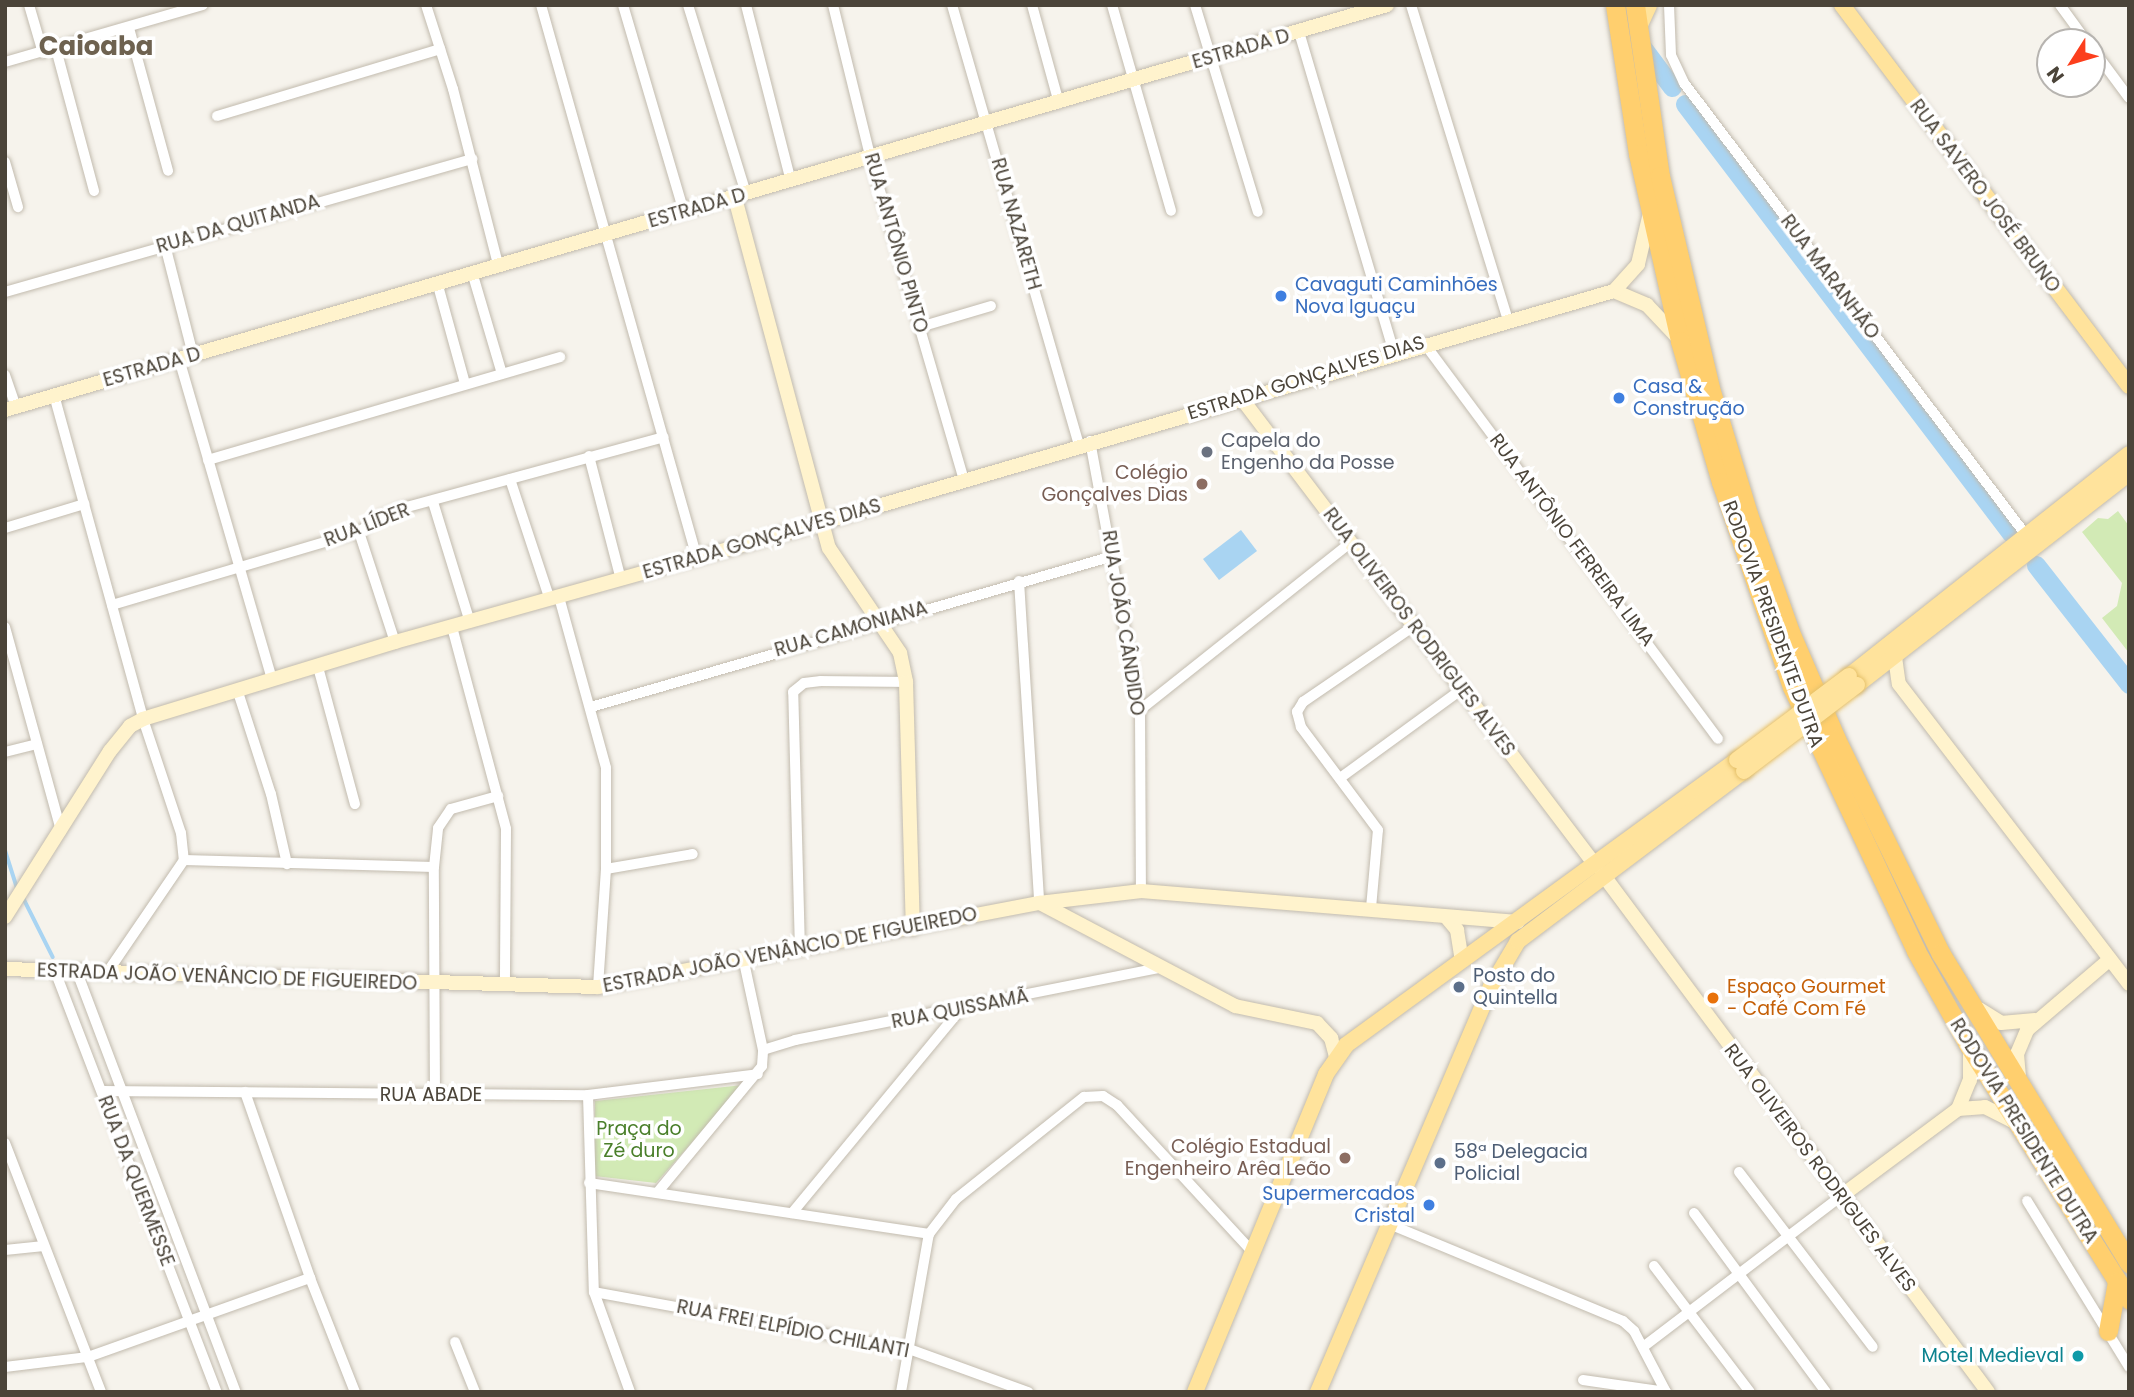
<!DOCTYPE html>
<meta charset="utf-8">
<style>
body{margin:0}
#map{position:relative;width:2134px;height:1397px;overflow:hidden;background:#f6f3ec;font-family:Poppins,sans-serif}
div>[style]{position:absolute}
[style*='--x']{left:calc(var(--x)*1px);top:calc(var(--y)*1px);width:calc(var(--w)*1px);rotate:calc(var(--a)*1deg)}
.green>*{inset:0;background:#d2eab5}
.water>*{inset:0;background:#a9d4f2}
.stream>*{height:3.5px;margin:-1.75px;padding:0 1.75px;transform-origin:1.75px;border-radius:1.75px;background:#a9d4f2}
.river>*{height:19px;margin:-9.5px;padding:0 9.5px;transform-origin:9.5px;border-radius:9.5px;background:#a9d4f2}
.roads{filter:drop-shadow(0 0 2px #c2bbae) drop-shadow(0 0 2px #c2bbae)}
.street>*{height:10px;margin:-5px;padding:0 5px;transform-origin:5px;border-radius:5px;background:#fff}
.secondary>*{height:14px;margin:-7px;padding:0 7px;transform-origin:7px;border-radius:7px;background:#fff3cd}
.primary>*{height:16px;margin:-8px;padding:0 8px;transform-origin:8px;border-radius:8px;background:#ffe39c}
.highway>*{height:19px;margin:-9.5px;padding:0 9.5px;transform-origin:9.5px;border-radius:9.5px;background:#ffcf6e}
.bridges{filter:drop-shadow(0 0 2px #e6c16a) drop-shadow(0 0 2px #e6c16a)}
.primary-bridge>*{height:16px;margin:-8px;padding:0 8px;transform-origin:8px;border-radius:8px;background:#ffe39c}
.dots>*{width:19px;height:19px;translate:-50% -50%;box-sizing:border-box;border:4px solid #fff;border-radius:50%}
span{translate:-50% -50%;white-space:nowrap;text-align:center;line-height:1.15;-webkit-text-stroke:7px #fff;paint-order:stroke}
.street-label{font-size:19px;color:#4b4439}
.shop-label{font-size:19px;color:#366cbe}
.left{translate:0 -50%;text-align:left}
.right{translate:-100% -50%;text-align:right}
.worship-label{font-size:19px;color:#5b616d}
.education-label{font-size:19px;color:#785e54}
.service-label{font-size:19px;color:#4e5e75}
.food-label{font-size:19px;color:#c56008}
.park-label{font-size:19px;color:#4a7f2a}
.culture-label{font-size:19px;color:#0d838f}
.district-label{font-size:26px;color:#6e6250;font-weight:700}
.frame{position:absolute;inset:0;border:7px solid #4b4439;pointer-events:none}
.north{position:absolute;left:2036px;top:28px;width:70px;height:70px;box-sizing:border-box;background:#fff;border:2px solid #b7b4b0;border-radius:50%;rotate:233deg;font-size:19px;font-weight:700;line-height:28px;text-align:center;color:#4b4439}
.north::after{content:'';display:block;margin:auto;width:24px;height:32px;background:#fc3f1d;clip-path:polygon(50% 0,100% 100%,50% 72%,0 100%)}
</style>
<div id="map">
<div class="green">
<i style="clip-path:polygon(2118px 511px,2129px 526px,2129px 653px,2102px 618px,2117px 606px,2122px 583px,2082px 532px,2098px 518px,2108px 519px)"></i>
<i style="clip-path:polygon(743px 1085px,656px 1183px,594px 1176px,595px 1101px)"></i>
</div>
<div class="water">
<i style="clip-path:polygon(1241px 530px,1257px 551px,1219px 580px,1203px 559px)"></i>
</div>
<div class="stream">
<i style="--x:5;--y:849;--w:43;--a:72.4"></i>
<i style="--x:23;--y:897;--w:67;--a:63.4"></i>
</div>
<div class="river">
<i style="--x:1639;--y:43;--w:55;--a:53.1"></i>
<i style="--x:1685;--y:104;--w:539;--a:52.77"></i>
<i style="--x:2036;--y:565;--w:151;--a:52"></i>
</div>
<div class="roads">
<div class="street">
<i style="--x:29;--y:5;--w:50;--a:73.7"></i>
<i style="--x:426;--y:5;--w:88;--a:72.2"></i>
<i style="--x:453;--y:89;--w:181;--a:75.6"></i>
<i style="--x:541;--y:5;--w:575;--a:74.25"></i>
<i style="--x:623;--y:5;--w:216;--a:73.6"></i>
<i style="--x:688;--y:5;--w:198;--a:72.9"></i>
<i style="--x:746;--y:5;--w:182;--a:75.7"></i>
<i style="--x:833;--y:5;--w:160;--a:76.2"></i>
<i style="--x:871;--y:160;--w:333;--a:73.8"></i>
<i style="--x:952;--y:5;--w:457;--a:73.9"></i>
<i style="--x:1032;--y:5;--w:102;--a:74.6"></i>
<i style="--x:1112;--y:5;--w:214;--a:74"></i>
<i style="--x:1195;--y:5;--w:216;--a:73.1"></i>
<i style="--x:1411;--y:5;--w:327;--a:72.9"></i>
<i style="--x:1669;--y:5;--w:50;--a:87.7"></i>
<i style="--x:1671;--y:55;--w:31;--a:65"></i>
<i style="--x:1684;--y:83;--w:567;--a:52.89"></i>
<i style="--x:2060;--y:5;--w:46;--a:53.9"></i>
<i style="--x:129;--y:28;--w:148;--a:74.7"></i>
<i style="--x:1299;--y:32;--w:334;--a:73.5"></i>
<i style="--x:2092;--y:48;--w:62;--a:53.5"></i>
<i style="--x:56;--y:49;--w:147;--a:75"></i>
<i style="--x:5;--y:62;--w:206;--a:-16.1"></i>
<i style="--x:217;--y:116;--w:233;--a:-16.7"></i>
<i style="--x:5;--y:162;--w:47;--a:73.9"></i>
<i style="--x:165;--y:245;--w:114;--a:75.7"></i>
<i style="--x:472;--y:272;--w:106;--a:73.6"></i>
<i style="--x:437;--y:282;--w:106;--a:74.6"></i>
<i style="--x:5;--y:292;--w:486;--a:-15.9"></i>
<i style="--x:920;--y:327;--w:74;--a:-16.5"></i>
<i style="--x:1424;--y:343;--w:493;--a:53.4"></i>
<i style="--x:179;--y:359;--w:334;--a:73.8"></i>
<i style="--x:5;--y:375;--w:34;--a:71"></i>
<i style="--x:54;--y:395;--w:336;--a:74.6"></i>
<i style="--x:143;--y:719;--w:120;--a:71.6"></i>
<i style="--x:181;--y:833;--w:27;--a:84"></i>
<i style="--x:184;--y:860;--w:137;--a:124.3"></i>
<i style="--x:1090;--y:441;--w:274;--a:79.5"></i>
<i style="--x:1140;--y:710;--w:181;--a:89.7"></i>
<i style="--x:589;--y:456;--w:128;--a:75.5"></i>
<i style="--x:208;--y:460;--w:367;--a:-16.3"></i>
<i style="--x:510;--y:479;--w:127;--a:71.7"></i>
<i style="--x:433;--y:502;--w:126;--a:72.9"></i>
<i style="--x:5;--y:528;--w:83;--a:-16.9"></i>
<i style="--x:359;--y:532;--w:116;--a:71.9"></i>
<i style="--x:1019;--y:581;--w:323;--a:86.4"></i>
<i style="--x:559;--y:597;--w:177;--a:74.6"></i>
<i style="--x:606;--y:768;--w:101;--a:90"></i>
<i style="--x:606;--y:869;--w:118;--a:93.9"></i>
<i style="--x:112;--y:605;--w:258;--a:-16.5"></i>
<i style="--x:359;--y:532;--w:25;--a:-37"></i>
<i style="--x:379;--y:517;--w:26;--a:-21"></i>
<i style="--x:403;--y:508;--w:270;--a:-15.2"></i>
<i style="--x:5;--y:627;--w:212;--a:74.6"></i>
<i style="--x:452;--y:627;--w:209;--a:75"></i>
<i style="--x:506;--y:829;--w:154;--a:90.4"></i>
<i style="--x:318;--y:667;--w:142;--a:74.9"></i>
<i style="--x:237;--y:689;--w:110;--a:72.1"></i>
<i style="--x:271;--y:794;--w:72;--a:77.1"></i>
<i style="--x:591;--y:707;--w:543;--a:-16.13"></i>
<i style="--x:1140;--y:710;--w:270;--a:-38.5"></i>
<i style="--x:5;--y:752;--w:33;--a:-14"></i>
<i style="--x:1340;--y:778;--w:151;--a:-36.1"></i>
<i style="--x:184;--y:860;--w:250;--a:1.6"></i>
<i style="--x:606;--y:869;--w:88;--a:-9.8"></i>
<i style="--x:1371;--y:908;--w:78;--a:-84.9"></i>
<i style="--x:1378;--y:830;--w:129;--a:-126.8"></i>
<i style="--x:1301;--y:727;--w:16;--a:-105"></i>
<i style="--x:1297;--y:712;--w:12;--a:-59"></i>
<i style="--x:1303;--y:702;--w:135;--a:-34.4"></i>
<i style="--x:800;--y:951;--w:259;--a:-91.5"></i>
<i style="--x:793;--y:692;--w:14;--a:-39"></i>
<i style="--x:804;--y:683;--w:17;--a:-7"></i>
<i style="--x:821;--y:681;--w:85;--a:0.7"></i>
<i style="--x:55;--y:971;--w:451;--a:69"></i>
<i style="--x:77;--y:972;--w:449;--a:69.3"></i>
<i style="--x:763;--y:1050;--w:34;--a:-17"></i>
<i style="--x:795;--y:1040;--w:369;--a:-11.2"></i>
<i style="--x:102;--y:1091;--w:486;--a:0.5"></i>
<i style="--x:588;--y:1095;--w:171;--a:-7"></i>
<i style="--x:245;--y:1092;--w:197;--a:70.7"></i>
<i style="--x:310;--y:1278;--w:123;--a:68.5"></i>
<i style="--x:588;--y:1095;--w:197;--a:88.3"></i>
<i style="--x:594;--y:1292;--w:106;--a:70.2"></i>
<i style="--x:435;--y:1096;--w:229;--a:-90.3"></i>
<i style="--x:434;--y:867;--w:39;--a:-84"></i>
<i style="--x:438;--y:828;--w:23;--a:-56"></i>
<i style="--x:451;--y:809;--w:49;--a:-15.5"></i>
<i style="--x:5;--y:1143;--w:267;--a:68.9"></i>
<i style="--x:1739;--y:1172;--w:220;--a:52.6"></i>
<i style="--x:589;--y:1183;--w:344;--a:8.5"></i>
<i style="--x:657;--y:1193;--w:165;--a:-50.4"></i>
<i style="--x:762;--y:1066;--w:16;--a:-86"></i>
<i style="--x:763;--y:1050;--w:90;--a:-102.2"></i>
<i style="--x:2027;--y:1201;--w:195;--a:58.4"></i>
<i style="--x:792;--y:1213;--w:265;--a:-50.4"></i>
<i style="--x:1694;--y:1213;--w:222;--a:53.6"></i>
<i style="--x:1389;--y:1224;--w:253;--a:22.5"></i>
<i style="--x:1623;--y:1321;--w:15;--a:42"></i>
<i style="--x:1634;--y:1331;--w:69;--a:62.3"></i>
<i style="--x:5;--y:1250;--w:39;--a:-6"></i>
<i style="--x:1654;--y:1266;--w:158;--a:52.7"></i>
<i style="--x:594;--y:1292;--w:320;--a:10.3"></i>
<i style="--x:909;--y:1349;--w:127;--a:19.9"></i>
<i style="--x:455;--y:1342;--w:54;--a:68.2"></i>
<i style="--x:1643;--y:1347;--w:248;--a:-37.3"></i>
<i style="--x:5;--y:1367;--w:84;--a:-6.9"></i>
<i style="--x:88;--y:1357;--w:236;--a:-19.6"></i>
<i style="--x:1583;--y:1380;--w:84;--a:8.2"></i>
<i style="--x:901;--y:1392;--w:160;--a:-80"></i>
<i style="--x:929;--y:1234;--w:44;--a:-52.4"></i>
<i style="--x:956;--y:1199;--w:164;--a:-38.6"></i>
<i style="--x:1084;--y:1097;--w:19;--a:-3"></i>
<i style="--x:1103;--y:1096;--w:17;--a:33"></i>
<i style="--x:1117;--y:1105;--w:197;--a:47.3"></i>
</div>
<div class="secondary">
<i style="--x:735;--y:198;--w:362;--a:75"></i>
<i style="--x:829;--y:548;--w:127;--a:55.9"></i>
<i style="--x:900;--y:653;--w:30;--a:78"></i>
<i style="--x:906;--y:682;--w:247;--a:88.4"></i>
<i style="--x:1614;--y:291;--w:36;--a:23"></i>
<i style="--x:1647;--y:305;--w:47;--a:46.7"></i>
<i style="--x:1242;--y:399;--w:586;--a:52.84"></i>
<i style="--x:5;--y:410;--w:1440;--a:-16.33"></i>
<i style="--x:1895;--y:657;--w:27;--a:82"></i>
<i style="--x:1899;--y:684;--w:378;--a:52.5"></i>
<i style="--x:1604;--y:876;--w:643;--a:53.34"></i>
<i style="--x:1040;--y:903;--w:221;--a:27.8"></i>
<i style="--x:1235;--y:1006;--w:84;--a:11.7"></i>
<i style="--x:1317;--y:1023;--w:21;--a:47"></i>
<i style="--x:1331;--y:1038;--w:20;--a:75"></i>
<i style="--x:5;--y:917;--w:196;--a:-57.7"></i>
<i style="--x:110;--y:751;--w:32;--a:-51"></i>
<i style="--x:130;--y:726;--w:15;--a:-28"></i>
<i style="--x:143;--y:719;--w:264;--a:-17"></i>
<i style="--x:395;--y:642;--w:441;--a:-15.6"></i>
<i style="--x:820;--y:523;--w:827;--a:-16.29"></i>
<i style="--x:1614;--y:291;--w:36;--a:-48"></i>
<i style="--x:1638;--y:264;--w:52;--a:-76.8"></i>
<i style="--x:1447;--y:918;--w:16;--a:50"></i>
<i style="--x:1457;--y:930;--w:30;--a:81"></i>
<i style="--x:5;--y:969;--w:593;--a:1.74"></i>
<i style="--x:598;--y:987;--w:449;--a:-10.8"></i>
<i style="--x:1039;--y:903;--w:103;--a:-6.7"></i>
<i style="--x:1141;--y:891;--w:378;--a:4.7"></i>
<i style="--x:1979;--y:1009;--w:26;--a:32"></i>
<i style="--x:2001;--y:1023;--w:34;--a:-5"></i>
<i style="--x:2019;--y:1077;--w:23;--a:-95"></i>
<i style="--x:2017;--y:1054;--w:26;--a:-67"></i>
<i style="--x:2027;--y:1030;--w:109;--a:-40.5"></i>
<i style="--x:1958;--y:1109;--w:31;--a:-68"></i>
<i style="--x:1970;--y:1080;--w:28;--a:-90"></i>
<i style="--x:1840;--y:1197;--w:147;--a:-36.7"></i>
<i style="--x:1958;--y:1109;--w:27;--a:-4"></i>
<i style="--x:1985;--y:1107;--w:36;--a:27"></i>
</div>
<div class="primary">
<i style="--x:1842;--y:5;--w:477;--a:53"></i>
<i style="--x:1638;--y:29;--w:26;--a:-65"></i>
<i style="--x:1849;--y:676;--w:357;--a:-38.4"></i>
<i style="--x:1857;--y:685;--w:345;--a:-37.9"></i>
<i style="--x:1195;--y:1392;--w:344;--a:-67.6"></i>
<i style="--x:1326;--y:1074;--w:35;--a:-55"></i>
<i style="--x:1346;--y:1045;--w:484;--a:-36.1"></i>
<i style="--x:1318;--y:1392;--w:443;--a:-66.9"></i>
<i style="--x:1492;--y:985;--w:51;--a:-59.4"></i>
<i style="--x:1518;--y:941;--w:283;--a:-37"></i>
</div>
<div class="highway">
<i style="--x:1615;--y:5;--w:151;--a:81.2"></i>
<i style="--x:1638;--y:154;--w:192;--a:77.3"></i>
<i style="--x:1680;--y:341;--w:147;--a:73.8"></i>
<i style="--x:1721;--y:482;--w:217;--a:70.9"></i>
<i style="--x:1792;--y:687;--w:292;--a:64.8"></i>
<i style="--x:1916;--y:951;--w:107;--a:60.8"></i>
<i style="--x:1968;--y:1044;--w:302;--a:57.8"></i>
<i style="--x:1635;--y:5;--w:173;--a:81.7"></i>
<i style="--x:1660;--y:176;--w:218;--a:76.7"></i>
<i style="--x:1710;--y:388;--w:132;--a:73.2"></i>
<i style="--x:1748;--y:514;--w:125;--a:70.4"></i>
<i style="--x:1790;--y:632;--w:116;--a:66.7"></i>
<i style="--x:1836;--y:739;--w:239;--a:64"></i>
<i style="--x:1941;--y:954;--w:362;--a:58.7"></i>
<i style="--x:2108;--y:1331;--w:50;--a:-79.6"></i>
</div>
</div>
<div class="bridges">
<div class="primary-bridge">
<i style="--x:1737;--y:760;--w:140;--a:-36.9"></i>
<i style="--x:1744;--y:771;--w:142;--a:-37.3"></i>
</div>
</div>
<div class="dots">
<i style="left:1281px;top:296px;background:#3f7fe0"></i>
<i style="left:1619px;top:398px;background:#3f7fe0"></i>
<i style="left:1207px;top:452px;background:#6b7280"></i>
<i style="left:1202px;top:484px;background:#8d6e63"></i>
<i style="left:1459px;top:987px;background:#5c6f8a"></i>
<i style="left:1713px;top:998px;background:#e8710a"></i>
<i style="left:1345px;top:1158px;background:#8d6e63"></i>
<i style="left:1440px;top:1163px;background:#5c6f8a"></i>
<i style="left:1429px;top:1205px;background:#3f7fe0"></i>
<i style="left:2078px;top:1356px;background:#0f9aa8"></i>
</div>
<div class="street-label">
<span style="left:1241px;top:49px;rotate:-16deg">ESTRADA D</span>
<span style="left:1985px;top:196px;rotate:53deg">RUA SAVERO JOSÉ BRUNO</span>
<span style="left:697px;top:208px;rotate:-16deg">ESTRADA D</span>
<span style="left:238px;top:224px;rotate:-16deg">RUA DA QUITANDA</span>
<span style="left:1016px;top:224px;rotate:74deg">RUA NAZARETH</span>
<span style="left:896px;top:243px;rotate:74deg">RUA ANTÔNIO PINTO</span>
<span style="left:1830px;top:277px;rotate:53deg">RUA MARANHÃO</span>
<span style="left:152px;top:367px;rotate:-16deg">ESTRADA D</span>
<span style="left:1306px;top:378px;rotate:-17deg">ESTRADA GONÇALVES DIAS</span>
<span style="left:367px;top:525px;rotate:-21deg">RUA LÍDER</span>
<span style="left:762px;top:539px;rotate:-16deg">ESTRADA GONÇALVES DIAS</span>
<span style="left:1572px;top:540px;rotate:53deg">RUA ANTÔNIO FERREIRA LIMA</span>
<span style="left:1123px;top:623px;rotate:81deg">RUA JOÃO CÂNDIDO</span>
<span style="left:1773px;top:624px;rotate:70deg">RODOVIA PRESIDENTE DUTRA</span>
<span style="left:851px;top:629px;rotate:-16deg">RUA CAMONIANA</span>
<span style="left:1419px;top:632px;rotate:53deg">RUA OLIVEIROS RODRIGUES ALVES</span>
<span style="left:790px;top:950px;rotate:-11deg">ESTRADA JOÃO VENÂNCIO DE FIGUEIREDO</span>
<span style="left:227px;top:977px;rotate:2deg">ESTRADA JOÃO VENÂNCIO DE FIGUEIREDO</span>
<span style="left:960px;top:1009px;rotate:-11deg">RUA QUISSAMÃ</span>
<span style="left:431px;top:1095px">RUA ABADE</span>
<span style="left:2024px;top:1131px;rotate:58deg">RODOVIA PRESIDENTE DUTRA</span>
<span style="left:1820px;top:1168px;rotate:53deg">RUA OLIVEIROS RODRIGUES ALVES</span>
<span style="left:136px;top:1181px;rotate:69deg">RUA DA QUERMESSE</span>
<span style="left:793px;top:1329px;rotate:11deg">RUA FREI ELPÍDIO CHILANTI</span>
</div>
<div class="shop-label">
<span class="left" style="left:1295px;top:296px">Cavaguti Caminhões<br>Nova Iguaçu</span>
<span class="left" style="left:1633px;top:398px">Casa &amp;<br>Construção</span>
<span class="right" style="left:1415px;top:1205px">Supermercados<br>Cristal</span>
</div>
<div class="worship-label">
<span class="left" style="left:1221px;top:452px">Capela do<br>Engenho da Posse</span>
</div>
<div class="education-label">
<span class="right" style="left:1188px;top:484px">Colégio<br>Gonçalves Dias</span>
<span class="right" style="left:1331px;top:1158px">Colégio Estadual<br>Engenheiro Arêa Leão</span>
</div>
<div class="service-label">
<span class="left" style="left:1473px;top:987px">Posto do<br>Quintella</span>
<span class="left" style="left:1454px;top:1163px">58ª Delegacia<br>Policial</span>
</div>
<div class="food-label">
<span class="left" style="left:1727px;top:998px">Espaço Gourmet<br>- Café Com Fé</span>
</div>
<div class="park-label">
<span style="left:639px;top:1140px">Praça do<br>Zé duro</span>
</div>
<div class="culture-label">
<span class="right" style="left:2064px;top:1356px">Motel Medieval</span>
</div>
<div class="district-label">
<span style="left:96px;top:47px">Caioaba</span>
</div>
<div class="frame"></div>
<div class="north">N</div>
</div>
